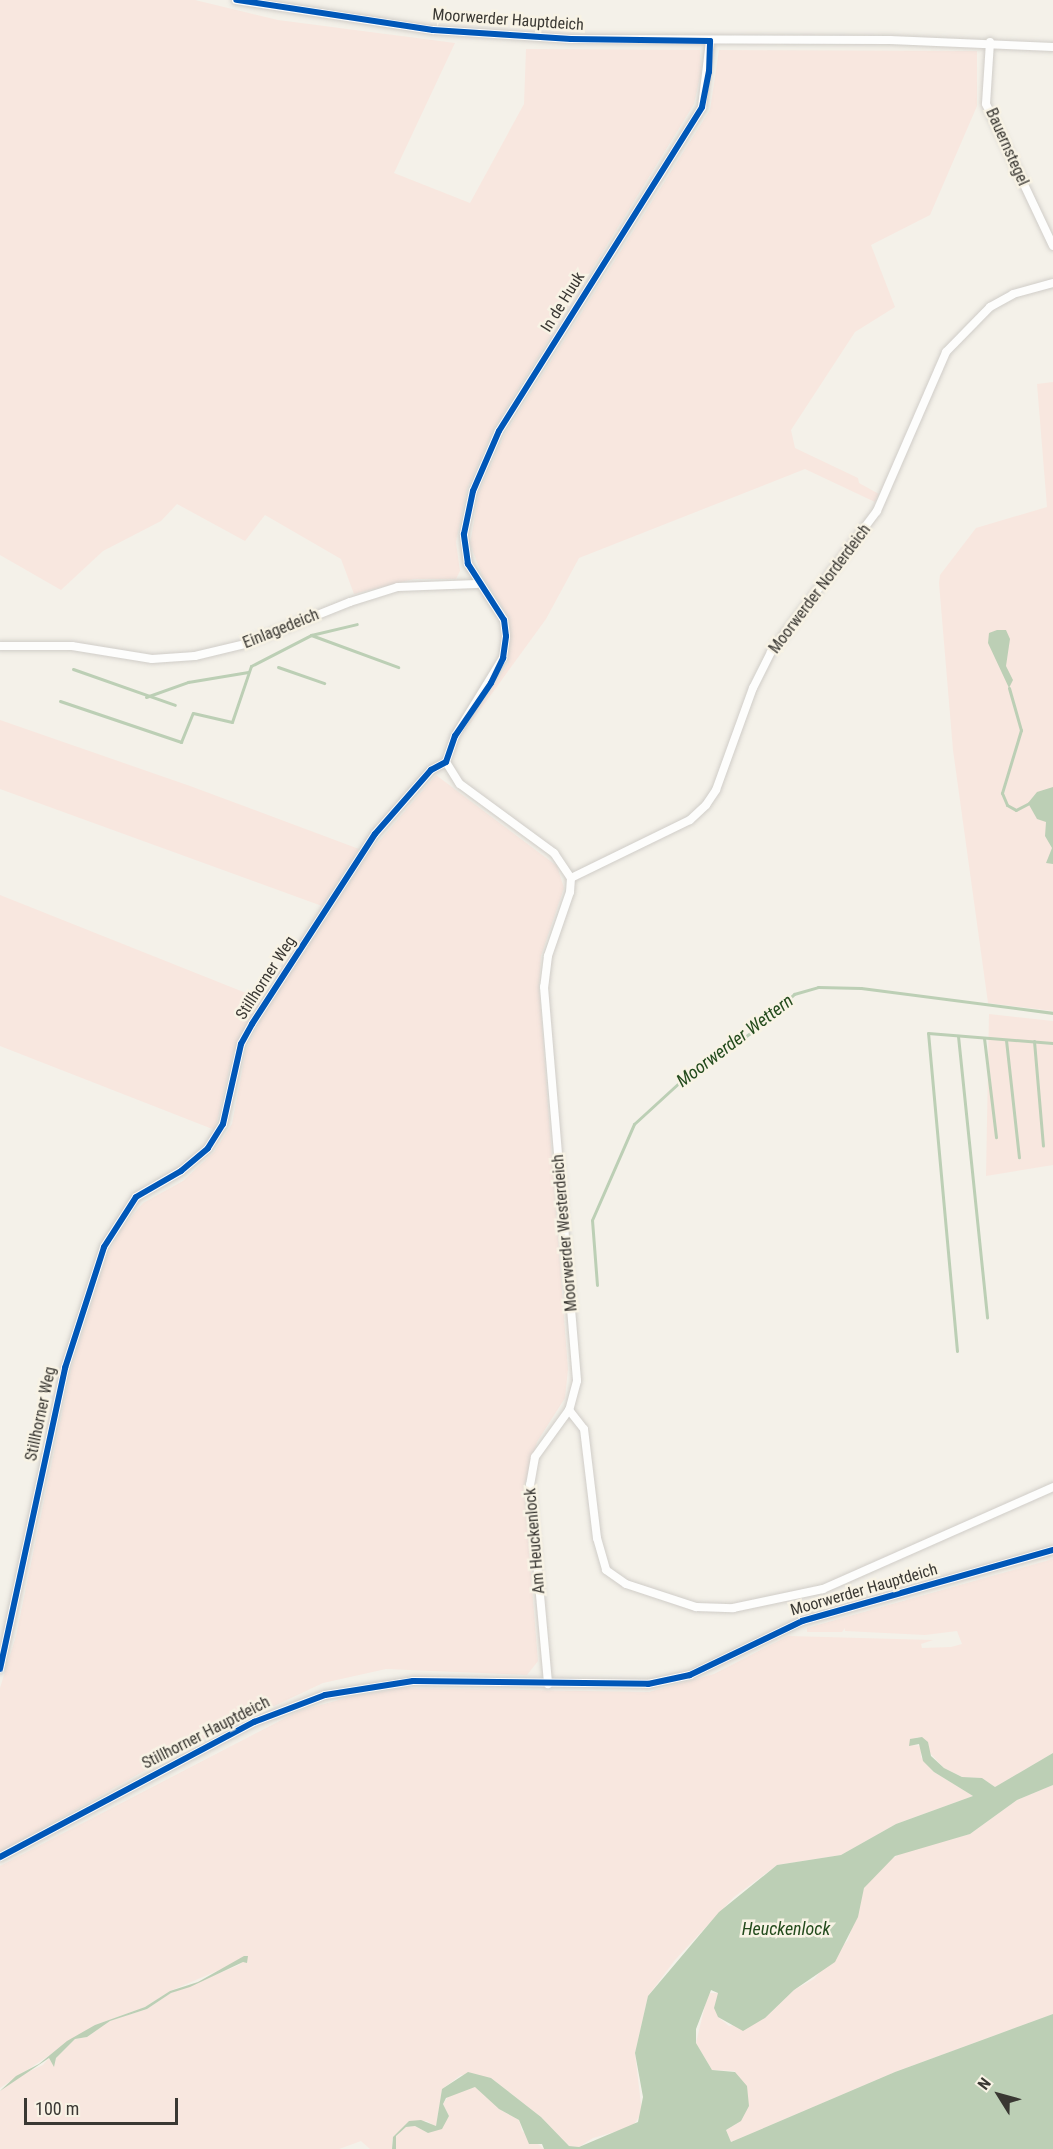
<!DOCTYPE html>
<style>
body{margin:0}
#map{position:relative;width:1053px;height:2149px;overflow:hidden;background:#f4f1e9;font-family:"Roboto Condensed",sans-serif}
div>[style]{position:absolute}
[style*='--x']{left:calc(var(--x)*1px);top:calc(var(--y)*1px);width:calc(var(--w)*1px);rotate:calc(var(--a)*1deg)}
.green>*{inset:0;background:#f8e7df}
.water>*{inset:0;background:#bccfb5}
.stream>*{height:3px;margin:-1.5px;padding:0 1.5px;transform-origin:1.5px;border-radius:1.5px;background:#bccfb5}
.roads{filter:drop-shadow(0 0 2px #d0cdc8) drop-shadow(0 0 2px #d0cdc8)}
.street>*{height:8px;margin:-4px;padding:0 4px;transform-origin:4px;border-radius:4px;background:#fdfdfc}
.cycleway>*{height:6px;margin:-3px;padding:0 3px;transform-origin:3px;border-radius:3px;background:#0057b8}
span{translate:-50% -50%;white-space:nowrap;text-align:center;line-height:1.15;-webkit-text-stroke:5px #f8f3e5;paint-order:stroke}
.street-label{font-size:16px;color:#3a3833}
.water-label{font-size:18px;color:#234b1c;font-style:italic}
.north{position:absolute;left:969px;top:2065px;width:60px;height:60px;-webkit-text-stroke:4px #f8f3e5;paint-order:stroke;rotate:307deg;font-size:16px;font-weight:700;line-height:24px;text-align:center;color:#3a3833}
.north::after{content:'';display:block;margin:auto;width:21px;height:27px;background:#3a3833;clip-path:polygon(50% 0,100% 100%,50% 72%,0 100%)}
.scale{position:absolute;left:24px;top:2098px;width:154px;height:27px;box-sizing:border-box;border:3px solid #3a3833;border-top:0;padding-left:8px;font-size:18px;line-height:21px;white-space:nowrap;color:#3a3833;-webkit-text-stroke:4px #f8f3e5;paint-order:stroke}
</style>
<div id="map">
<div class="green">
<i style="clip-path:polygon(0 0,195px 0,278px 20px,455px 43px,394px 173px,470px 203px,524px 104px,526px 49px,700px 50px,701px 72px,694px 104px,494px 428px,467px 489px,456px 542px,460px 571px,456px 579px,414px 579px,354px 594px,341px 559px,265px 515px,245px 541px,177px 504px,161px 521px,103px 551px,61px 590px,0 555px)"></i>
<i style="clip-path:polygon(719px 50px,977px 51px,977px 106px,930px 215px,871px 245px,895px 307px,855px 332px,791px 430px,795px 448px,858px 478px,859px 483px,879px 494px,875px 502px,805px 469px,579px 558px,546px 619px,464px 732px,508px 663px,510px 619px,482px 575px,470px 544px,479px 493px,505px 434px,710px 110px)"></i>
<i style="clip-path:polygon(1053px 382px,1053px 1011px,988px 1003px,953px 750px,939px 583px,940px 575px,976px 528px,1047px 507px,1037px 384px)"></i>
<i style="clip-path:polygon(0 720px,190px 786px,359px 849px,322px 906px,0 789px)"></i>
<i style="clip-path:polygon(436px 775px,557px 866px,564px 888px,541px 956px,539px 987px,568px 1369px,565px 1398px,537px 1442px,524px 1486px,538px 1661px,527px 1675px,386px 1669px,323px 1683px,185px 1748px,0 1852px,0 1688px,16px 1636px,71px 1370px,105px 1261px,121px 1229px,143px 1203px,183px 1181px,214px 1152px,232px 1124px,246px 1050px,263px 1015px,369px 853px)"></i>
<i style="clip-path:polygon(0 895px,261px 999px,233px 1053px,215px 1130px,0 1046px)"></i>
<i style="clip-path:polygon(989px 1014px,1053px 1021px,1053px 1165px,986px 1176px)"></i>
<i style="clip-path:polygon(1053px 1559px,1053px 1753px,995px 1787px,982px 1778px,962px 1777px,944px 1768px,929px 1752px,928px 1742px,917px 1737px,913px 1745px,921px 1746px,921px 1757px,934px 1772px,973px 1796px,896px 1824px,841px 1855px,777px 1865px,734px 1897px,675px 1960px,648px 1996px,635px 2053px,642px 2113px,632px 2127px,593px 2138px,579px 2147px,569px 2146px,541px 2117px,491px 2078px,461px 2075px,442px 2089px,436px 2127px,427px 2121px,409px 2121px,392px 2140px,392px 2149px,370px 2149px,361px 2141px,339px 2149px,0 2149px,0 2091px,15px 2078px,43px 2065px,49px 2058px,54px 2066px,56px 2058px,75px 2039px,87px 2037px,110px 2021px,147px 2009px,171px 1993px,239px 1965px,245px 1959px,170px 1991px,145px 2007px,95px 2025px,0 2088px,0 1866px,299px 1711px,353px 1696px,405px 1688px,649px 1692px,714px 1674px,788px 1636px,933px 1640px,921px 1644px,922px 1648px,951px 1647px,962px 1644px,957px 1631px,925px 1635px,845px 1631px,845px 1628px,842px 1632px,807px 1632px,807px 1628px)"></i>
<i style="clip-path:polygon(1053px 1785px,1053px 2014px,895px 2072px,731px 2142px,726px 2130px,738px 2123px,735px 2071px,712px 2070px,696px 2043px,708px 1993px,718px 1993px,718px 2017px,729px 2026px,765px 2018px,794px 1990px,814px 1979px,848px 1940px,864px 1888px,885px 1863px,903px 1852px,970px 1834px,1017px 1800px)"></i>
<i style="clip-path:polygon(476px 2087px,499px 2109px,519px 2120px,522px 2131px,544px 2149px,396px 2149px,396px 2136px,406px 2127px,415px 2126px,428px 2133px,449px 2116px,443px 2104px,450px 2094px)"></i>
</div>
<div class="water">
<i style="clip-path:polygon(997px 630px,1006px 630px,1010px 639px,1006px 666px,1013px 680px,1009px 688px,988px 643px,989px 633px)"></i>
<i style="clip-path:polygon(1053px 787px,1053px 864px,1046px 863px,1052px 848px,1045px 836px,1046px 822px,1037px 819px,1028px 803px,1037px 792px)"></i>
<i style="clip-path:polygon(922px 1737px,928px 1742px,931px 1756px,944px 1768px,962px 1777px,982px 1778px,995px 1787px,1053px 1753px,1053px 1785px,1017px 1800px,970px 1834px,895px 1856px,864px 1888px,858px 1917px,835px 1962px,794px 1990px,765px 2018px,743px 2031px,718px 2017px,714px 2008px,718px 1993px,711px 1990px,696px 2029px,696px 2043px,712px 2070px,735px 2072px,747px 2086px,749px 2106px,741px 2121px,726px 2130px,731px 2142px,895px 2072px,1053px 2014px,1053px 2149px,544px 2149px,542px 2144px,529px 2144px,519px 2120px,499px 2109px,475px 2087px,446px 2098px,443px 2104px,449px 2116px,442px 2129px,428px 2133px,415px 2126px,406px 2127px,396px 2136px,396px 2149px,392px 2149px,393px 2137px,409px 2121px,421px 2120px,436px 2126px,442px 2089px,468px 2072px,491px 2078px,541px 2117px,569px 2146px,579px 2147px,638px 2122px,643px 2097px,635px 2053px,648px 1996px,719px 1912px,777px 1865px,841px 1855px,896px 1824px,973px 1796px,934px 1772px,923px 1761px,919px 1744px,909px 1746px,910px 1739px)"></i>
<i style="clip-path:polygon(244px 1956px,248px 1956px,247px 1963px,243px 1962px,190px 1987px,171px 1993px,147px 2009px,110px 2021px,87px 2037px,75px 2039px,56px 2058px,54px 2067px,49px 2058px,0 2091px,16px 2076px,39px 2064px,67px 2041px,95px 2025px,145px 2007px,170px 1991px,198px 1982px)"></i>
</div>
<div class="stream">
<i style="--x:311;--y:635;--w:93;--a:20.2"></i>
<i style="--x:278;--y:667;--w:49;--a:19.2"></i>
<i style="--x:73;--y:669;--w:108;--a:19.4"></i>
<i style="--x:1009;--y:688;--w:44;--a:74.1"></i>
<i style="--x:1021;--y:730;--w:66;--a:106.8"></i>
<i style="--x:1002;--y:793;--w:13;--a:67"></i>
<i style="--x:1007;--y:805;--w:10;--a:29"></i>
<i style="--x:1016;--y:810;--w:15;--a:-28"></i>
<i style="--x:146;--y:697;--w:45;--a:-19.7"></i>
<i style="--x:188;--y:682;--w:61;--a:-9.5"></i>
<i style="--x:60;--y:701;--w:128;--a:18.7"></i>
<i style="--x:181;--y:742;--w:31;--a:-68"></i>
<i style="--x:193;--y:713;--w:40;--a:13"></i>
<i style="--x:232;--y:722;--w:59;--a:-71.3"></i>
<i style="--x:251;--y:666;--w:68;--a:-27.3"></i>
<i style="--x:311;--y:635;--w:47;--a:-13.4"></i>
<i style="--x:958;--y:1036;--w:283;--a:84.1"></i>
<i style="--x:984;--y:1038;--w:100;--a:83.1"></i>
<i style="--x:1006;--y:1040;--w:118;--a:83.7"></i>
<i style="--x:1034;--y:1041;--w:105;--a:85.1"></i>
<i style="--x:597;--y:1285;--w:65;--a:-94.4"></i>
<i style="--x:592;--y:1220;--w:105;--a:-66.4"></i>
<i style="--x:634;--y:1124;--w:64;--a:-42.5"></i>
<i style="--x:681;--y:1081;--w:91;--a:-34.7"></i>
<i style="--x:756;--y:1029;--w:52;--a:-42.6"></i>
<i style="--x:794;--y:994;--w:25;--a:-16"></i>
<i style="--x:818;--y:987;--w:43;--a:1.3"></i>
<i style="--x:861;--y:988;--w:194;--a:7.4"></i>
<i style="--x:957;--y:1351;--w:319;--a:-95.2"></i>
<i style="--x:928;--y:1033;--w:125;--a:4.6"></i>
</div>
<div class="roads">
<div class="street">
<i style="--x:236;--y:0;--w:199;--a:8.7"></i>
<i style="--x:433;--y:30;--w:138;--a:3.7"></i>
<i style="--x:571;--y:39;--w:319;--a:0.2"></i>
<i style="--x:890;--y:40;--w:163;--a:2.5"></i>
<i style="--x:990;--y:42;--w:62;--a:93.7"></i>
<i style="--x:986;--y:104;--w:157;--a:64.7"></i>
<i style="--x:0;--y:646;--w:72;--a:0"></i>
<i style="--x:72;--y:646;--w:81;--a:9.2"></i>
<i style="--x:152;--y:659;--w:43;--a:-4"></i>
<i style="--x:195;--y:656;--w:51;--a:-13.5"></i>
<i style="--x:245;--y:644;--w:113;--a:-21.8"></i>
<i style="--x:350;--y:602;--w:50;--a:-17.4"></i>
<i style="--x:398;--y:587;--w:79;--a:-2.2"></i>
<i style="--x:446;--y:762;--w:26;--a:58"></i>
<i style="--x:460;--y:784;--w:117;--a:36.3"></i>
<i style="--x:554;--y:853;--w:30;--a:56"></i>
<i style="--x:571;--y:878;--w:14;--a:94"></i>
<i style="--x:570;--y:892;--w:68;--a:109"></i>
<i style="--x:548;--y:956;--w:31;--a:97"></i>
<i style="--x:544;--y:987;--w:395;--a:85.2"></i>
<i style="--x:577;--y:1381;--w:30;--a:105"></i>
<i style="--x:569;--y:1410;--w:58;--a:125.9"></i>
<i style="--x:535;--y:1457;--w:28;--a:100"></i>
<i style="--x:530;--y:1485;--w:200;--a:84.8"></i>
<i style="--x:446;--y:762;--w:28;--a:-71"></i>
<i style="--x:455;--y:736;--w:92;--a:-58.4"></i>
<i style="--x:503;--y:658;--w:22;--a:-82"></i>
<i style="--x:506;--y:636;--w:16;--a:-97"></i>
<i style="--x:504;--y:620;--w:67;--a:-122.7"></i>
<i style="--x:468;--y:564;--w:30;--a:-98"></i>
<i style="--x:464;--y:534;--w:44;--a:-78.2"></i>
<i style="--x:473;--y:491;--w:65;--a:-66.6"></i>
<i style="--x:499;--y:431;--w:382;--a:-57.9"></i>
<i style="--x:702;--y:107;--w:66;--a:-83.1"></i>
<i style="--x:571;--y:878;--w:132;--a:-26"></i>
<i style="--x:690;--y:820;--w:22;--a:-43"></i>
<i style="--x:706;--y:805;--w:18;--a:-56"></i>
<i style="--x:716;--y:790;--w:109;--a:-70.1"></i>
<i style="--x:753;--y:688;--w:40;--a:-63.4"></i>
<i style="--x:771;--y:652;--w:176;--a:-53.1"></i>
<i style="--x:877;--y:511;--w:173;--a:-66.5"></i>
<i style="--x:946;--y:352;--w:63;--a:-45.6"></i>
<i style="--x:990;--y:307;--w:26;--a:-29"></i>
<i style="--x:1013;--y:294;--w:41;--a:-15.4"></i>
<i style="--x:569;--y:1410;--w:24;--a:52"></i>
<i style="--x:584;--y:1429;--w:110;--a:83.2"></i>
<i style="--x:597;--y:1538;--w:33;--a:74"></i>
<i style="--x:606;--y:1570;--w:24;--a:35"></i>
<i style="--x:626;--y:1584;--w:74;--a:18.2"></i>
<i style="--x:696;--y:1607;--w:37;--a:2"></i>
<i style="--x:733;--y:1608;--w:92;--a:-11.9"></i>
<i style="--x:823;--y:1589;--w:252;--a:-23.9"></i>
<i style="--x:0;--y:1669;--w:308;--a:-77.8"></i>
<i style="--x:65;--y:1368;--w:127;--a:-72.1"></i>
<i style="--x:104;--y:1247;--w:59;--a:-57.4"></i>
<i style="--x:136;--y:1197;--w:52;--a:-30"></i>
<i style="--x:181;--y:1171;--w:35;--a:-40"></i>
<i style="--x:208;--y:1148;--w:28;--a:-58"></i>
<i style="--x:223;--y:1124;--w:82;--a:-77.3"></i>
<i style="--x:241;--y:1044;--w:23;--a:-61"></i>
<i style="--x:252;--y:1024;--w:226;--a:-57.1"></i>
<i style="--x:375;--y:834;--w:85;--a:-48.8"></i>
<i style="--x:431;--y:770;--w:17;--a:-28"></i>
<i style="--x:0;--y:1857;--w:288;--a:-28"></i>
<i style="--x:254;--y:1722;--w:76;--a:-20.8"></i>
<i style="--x:325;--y:1695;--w:89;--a:-9"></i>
<i style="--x:413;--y:1681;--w:235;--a:0.7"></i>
<i style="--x:648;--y:1684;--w:43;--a:-12.1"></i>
<i style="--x:690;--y:1675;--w:124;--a:-25.7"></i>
<i style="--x:802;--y:1621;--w:261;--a:-15.8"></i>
</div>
</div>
<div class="cycleway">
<i style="--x:0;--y:1669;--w:308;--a:-77.8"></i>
<i style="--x:65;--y:1368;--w:127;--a:-72.1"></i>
<i style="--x:104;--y:1247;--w:59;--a:-57.4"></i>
<i style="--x:136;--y:1197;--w:52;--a:-30"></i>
<i style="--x:181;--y:1171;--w:35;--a:-40"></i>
<i style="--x:208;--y:1148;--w:28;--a:-58"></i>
<i style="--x:223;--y:1124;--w:82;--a:-77.3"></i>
<i style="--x:241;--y:1044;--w:23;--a:-61"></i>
<i style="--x:252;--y:1024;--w:226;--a:-57.1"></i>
<i style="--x:375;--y:834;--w:85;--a:-48.8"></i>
<i style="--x:431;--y:770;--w:17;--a:-28"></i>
<i style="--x:446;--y:762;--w:28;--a:-71"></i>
<i style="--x:455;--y:736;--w:64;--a:-55.8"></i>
<i style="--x:491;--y:683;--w:28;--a:-64"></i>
<i style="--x:503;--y:658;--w:22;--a:-82"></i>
<i style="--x:506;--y:636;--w:16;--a:-97"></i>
<i style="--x:504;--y:620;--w:67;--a:-122.7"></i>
<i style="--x:468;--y:564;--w:30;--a:-98"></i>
<i style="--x:464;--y:534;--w:44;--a:-78.2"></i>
<i style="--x:473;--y:491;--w:65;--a:-66.6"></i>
<i style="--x:499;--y:431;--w:382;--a:-57.9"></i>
<i style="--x:702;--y:107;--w:36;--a:-79"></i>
<i style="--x:709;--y:72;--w:31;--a:-88"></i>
<i style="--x:710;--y:41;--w:139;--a:-179.2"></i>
<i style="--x:571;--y:39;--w:138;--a:-176.3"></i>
<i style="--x:433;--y:30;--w:199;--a:-171.3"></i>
<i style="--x:0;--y:1857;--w:288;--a:-28"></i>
<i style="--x:254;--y:1722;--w:76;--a:-20.8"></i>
<i style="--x:325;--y:1695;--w:89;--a:-9"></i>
<i style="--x:413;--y:1681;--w:235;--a:0.7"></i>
<i style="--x:648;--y:1684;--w:43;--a:-12.1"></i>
<i style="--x:690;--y:1675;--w:124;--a:-25.7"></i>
<i style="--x:802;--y:1621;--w:261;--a:-15.8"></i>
</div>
<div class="street-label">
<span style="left:508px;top:20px;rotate:4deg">Moorwerder Hauptdeich</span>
<span style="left:1007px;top:147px;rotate:66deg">Bauernstegel</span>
<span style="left:563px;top:302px;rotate:-58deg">In de Huuk</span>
<span style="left:820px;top:589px;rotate:-53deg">Moorwerder Norderdeich</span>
<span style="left:281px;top:629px;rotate:-22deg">Einlagedeich</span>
<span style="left:266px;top:978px;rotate:-57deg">Stillhorner Weg</span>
<span style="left:565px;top:1233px;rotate:-95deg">Moorwerder Westerdeich</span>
<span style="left:41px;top:1414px;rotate:-78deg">Stillhorner Weg</span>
<span style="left:535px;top:1541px;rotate:-95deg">Am Heuckenlock</span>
<span style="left:864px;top:1590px;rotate:-16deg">Moorwerder Hauptdeich</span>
<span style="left:206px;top:1733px;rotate:-27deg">Stillhorner Hauptdeich</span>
</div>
<div class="water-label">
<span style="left:735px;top:1041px;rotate:-37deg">Moorwerder Wettern</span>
<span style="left:786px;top:1929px">Heuckenlock</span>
</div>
<div class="north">N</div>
<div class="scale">100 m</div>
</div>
